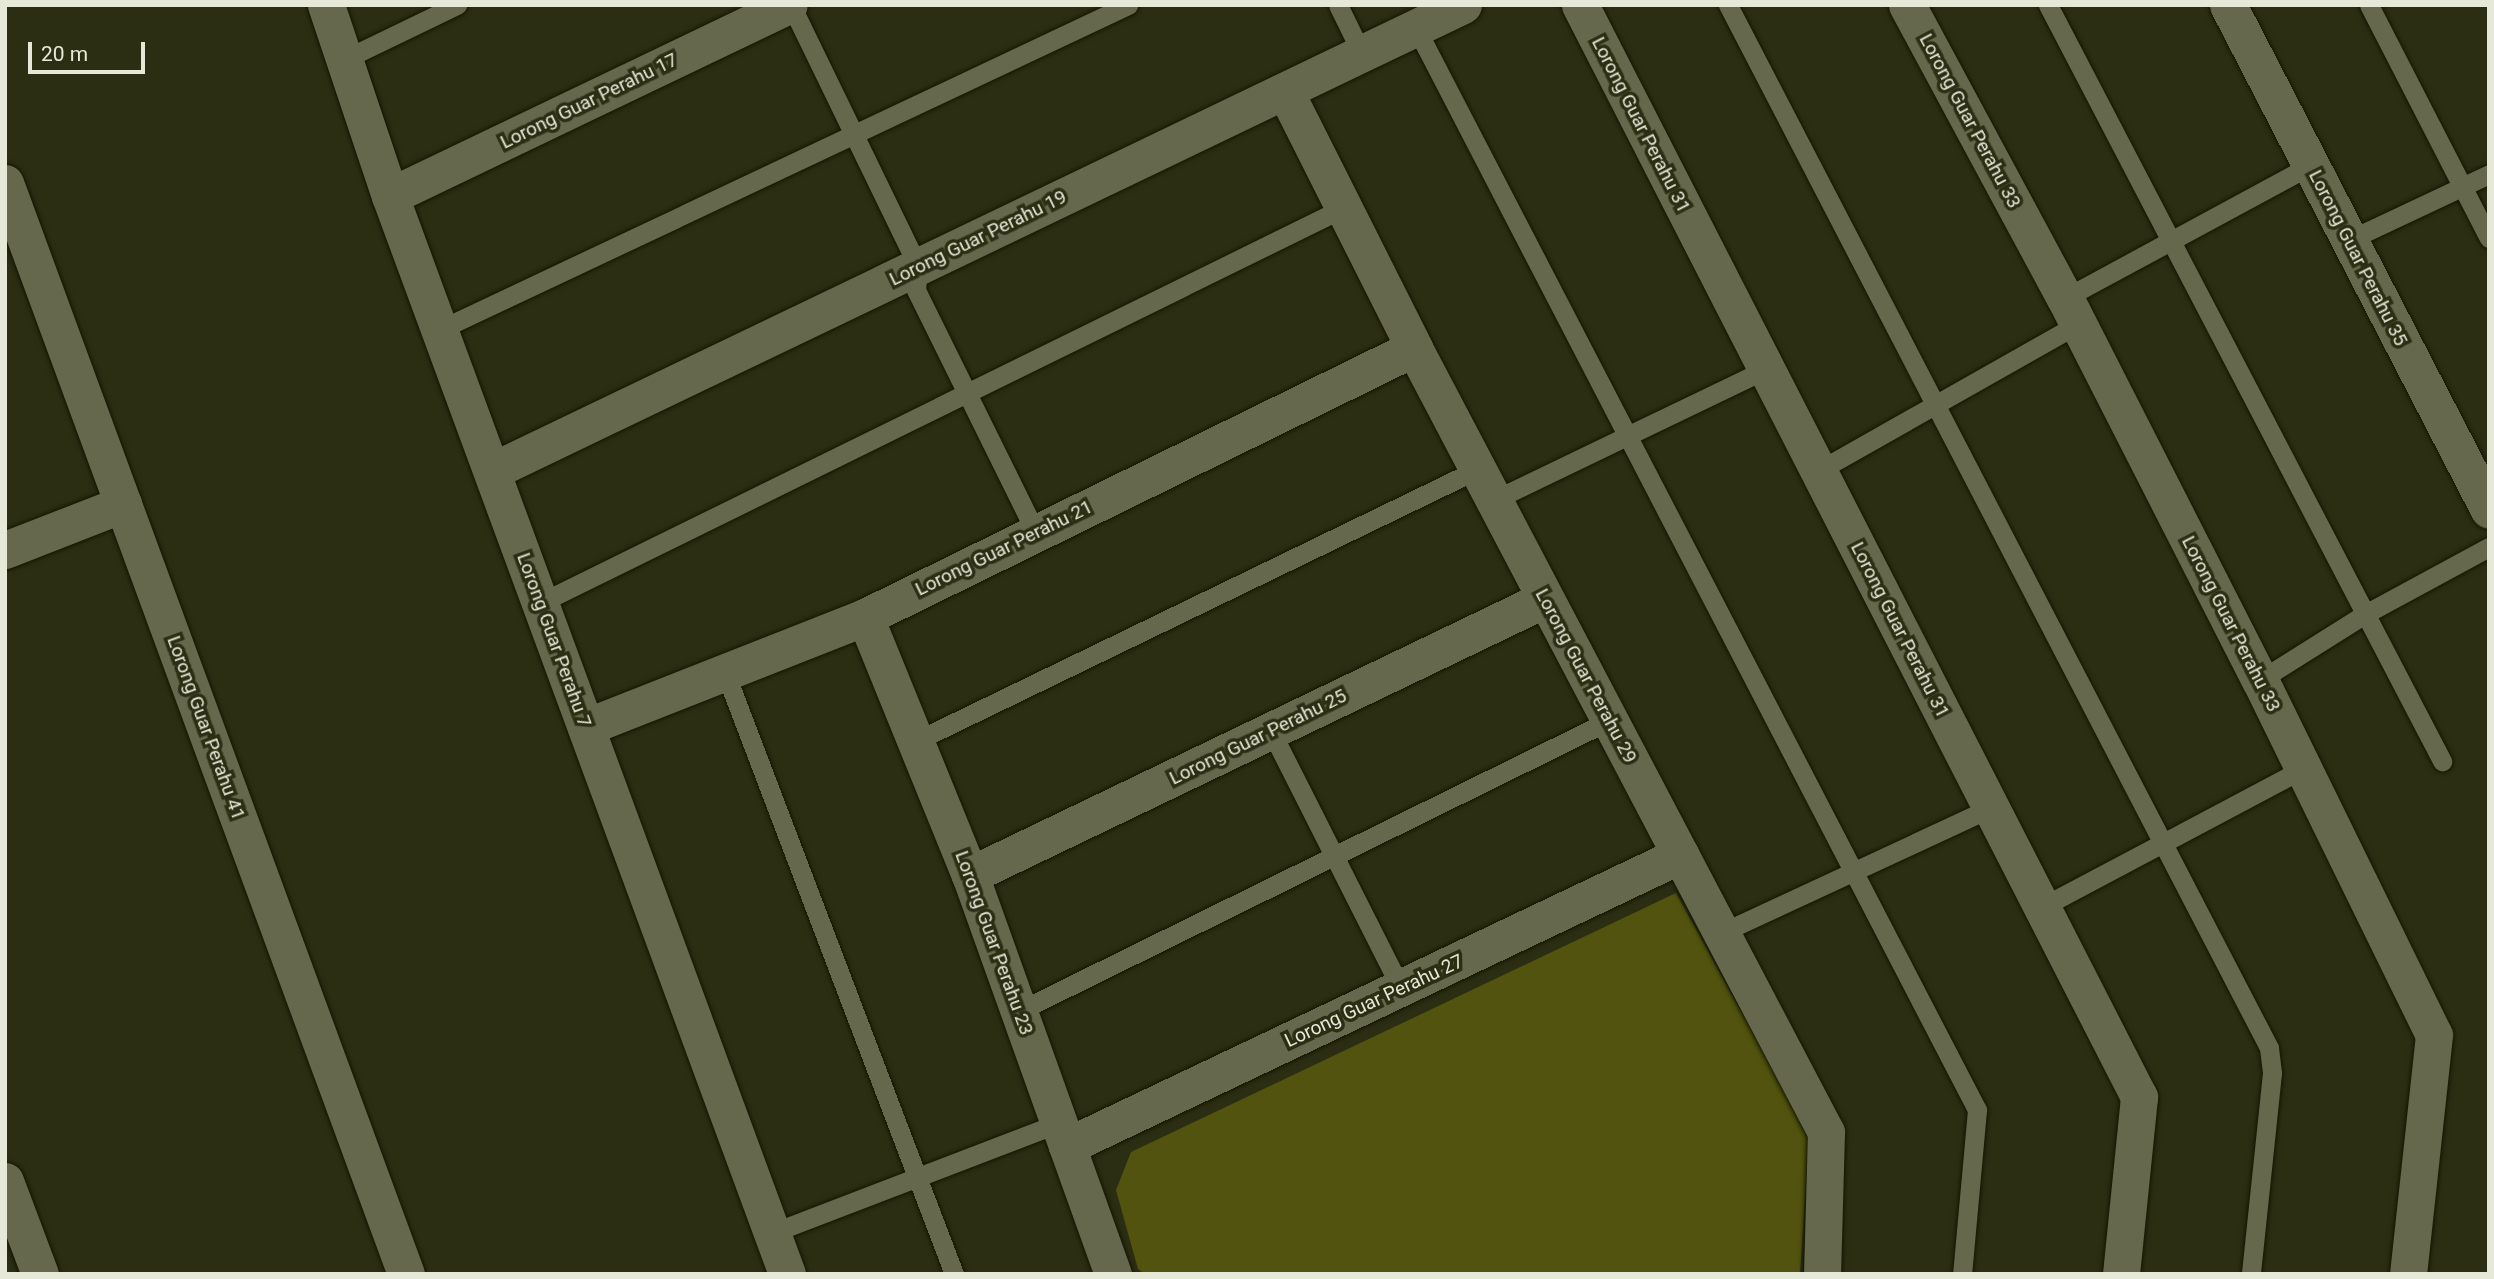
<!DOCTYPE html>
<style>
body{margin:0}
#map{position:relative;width:2494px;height:1279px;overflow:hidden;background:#2c2e14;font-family:Roboto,sans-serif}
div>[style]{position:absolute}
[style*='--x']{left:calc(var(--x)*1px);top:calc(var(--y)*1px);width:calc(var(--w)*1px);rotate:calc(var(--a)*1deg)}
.green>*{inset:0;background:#51530e}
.roads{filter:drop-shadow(0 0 2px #151600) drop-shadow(0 0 2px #151600)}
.lane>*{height:19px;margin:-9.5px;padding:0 9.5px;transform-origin:9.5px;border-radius:9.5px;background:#66684d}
.street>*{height:37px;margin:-18.5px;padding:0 18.5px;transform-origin:18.5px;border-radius:18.5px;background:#66684d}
span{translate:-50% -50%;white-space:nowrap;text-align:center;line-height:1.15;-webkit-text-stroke:7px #2c2e14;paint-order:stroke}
.street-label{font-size:19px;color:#e6e8d8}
.frame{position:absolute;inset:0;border:7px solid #e6e8d8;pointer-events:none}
.scale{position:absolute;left:28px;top:42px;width:117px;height:32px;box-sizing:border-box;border:4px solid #e6e8d8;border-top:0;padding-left:9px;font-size:21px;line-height:24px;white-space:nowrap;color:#e6e8d8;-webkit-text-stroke:5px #2c2e14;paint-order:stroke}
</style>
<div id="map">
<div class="green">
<i style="clip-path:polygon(1676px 893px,1809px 1135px,1800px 1274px,1145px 1274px,1138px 1269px,1116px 1190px,1131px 1152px)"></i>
</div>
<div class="roads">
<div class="lane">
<i style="--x:791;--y:5;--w:291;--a:64.1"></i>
<i style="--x:918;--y:267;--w:23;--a:95"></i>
<i style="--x:916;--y:290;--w:269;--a:63.7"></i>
<i style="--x:1338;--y:5;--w:55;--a:63.9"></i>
<i style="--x:1728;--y:5;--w:1175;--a:62.58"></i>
<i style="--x:2269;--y:1048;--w:25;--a:83"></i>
<i style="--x:2272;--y:1073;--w:202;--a:96"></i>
<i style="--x:2048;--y:5;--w:853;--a:62.47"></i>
<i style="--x:2369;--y:5;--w:262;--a:62.8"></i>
<i style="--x:1416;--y:28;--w:1219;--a:62.59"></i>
<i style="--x:1977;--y:1110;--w:165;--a:95.2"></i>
<i style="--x:343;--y:60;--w:127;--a:-25.8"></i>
<i style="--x:2349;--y:240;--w:155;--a:-25.2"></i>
<i style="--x:2065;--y:298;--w:280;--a:-28.4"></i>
<i style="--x:439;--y:330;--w:762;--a:-25.25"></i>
<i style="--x:1818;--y:471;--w:299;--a:-29.5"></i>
<i style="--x:1494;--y:500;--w:302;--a:-25.7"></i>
<i style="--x:540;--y:603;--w:895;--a:-26.19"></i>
<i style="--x:725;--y:672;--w:644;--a:69.17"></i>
<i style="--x:2260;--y:680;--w:124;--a:-32.2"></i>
<i style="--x:2365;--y:614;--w:141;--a:-28.4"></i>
<i style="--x:1271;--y:731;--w:288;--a:63.2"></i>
<i style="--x:916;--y:741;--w:624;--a:-25.83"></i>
<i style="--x:2042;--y:907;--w:295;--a:-27.9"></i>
<i style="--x:1721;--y:933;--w:297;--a:-24.9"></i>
<i style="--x:1019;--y:1011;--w:659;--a:-26.21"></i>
<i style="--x:772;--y:1233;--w:307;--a:-21"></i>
</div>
<div class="street">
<i style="--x:326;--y:5;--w:201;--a:71.5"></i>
<i style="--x:390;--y:196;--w:1149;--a:69.78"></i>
<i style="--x:1580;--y:5;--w:1227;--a:62.89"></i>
<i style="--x:2139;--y:1097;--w:178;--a:95.8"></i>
<i style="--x:1907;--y:5;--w:333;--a:61.7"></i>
<i style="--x:2065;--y:298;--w:429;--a:63"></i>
<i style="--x:2260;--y:680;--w:395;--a:63.9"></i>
<i style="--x:2434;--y:1035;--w:240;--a:96.2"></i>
<i style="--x:2228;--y:5;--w:568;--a:62.67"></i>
<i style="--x:1285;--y:91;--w:288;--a:63.3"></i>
<i style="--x:1414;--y:348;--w:886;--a:62.28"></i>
<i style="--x:1826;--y:1132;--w:142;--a:91.6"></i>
<i style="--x:5;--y:183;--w:1162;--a:69.82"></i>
<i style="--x:390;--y:196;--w:442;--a:-25.6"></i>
<i style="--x:492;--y:471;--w:1077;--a:-25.64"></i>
<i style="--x:5;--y:550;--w:127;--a:-21.3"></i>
<i style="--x:865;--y:617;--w:279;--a:67.9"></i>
<i style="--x:970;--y:875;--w:424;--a:70.3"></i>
<i style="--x:586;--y:727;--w:300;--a:-21.5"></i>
<i style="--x:865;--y:617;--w:611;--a:-26.1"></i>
<i style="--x:970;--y:875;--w:638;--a:-25.64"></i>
<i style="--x:1067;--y:1146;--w:679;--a:-25.39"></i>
<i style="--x:5;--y:1181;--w:99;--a:69.4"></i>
</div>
</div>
<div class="street-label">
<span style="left:589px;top:101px;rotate:-26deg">Lorong Guar Perahu 17</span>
<span style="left:1970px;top:121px;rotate:62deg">Lorong Guar Perahu 33</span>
<span style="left:1641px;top:125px;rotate:63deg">Lorong Guar Perahu 31</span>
<span style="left:978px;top:238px;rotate:-26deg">Lorong Guar Perahu 19</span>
<span style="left:2358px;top:258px;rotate:63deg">Lorong Guar Perahu 35</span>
<span style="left:1004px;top:548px;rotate:-26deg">Lorong Guar Perahu 21</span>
<span style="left:2231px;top:624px;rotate:63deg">Lorong Guar Perahu 33</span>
<span style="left:1900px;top:630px;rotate:63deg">Lorong Guar Perahu 31</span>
<span style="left:554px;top:640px;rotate:70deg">Lorong Guar Perahu 7</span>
<span style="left:1586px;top:676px;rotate:62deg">Lorong Guar Perahu 29</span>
<span style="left:206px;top:728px;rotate:70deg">Lorong Guar Perahu 41</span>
<span style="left:1258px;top:737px;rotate:-26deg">Lorong Guar Perahu 25</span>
<span style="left:994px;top:943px;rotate:70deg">Lorong Guar Perahu 23</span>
<span style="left:1374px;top:1001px;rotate:-25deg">Lorong Guar Perahu 27</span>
</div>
<div class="frame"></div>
<div class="scale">20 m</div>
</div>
